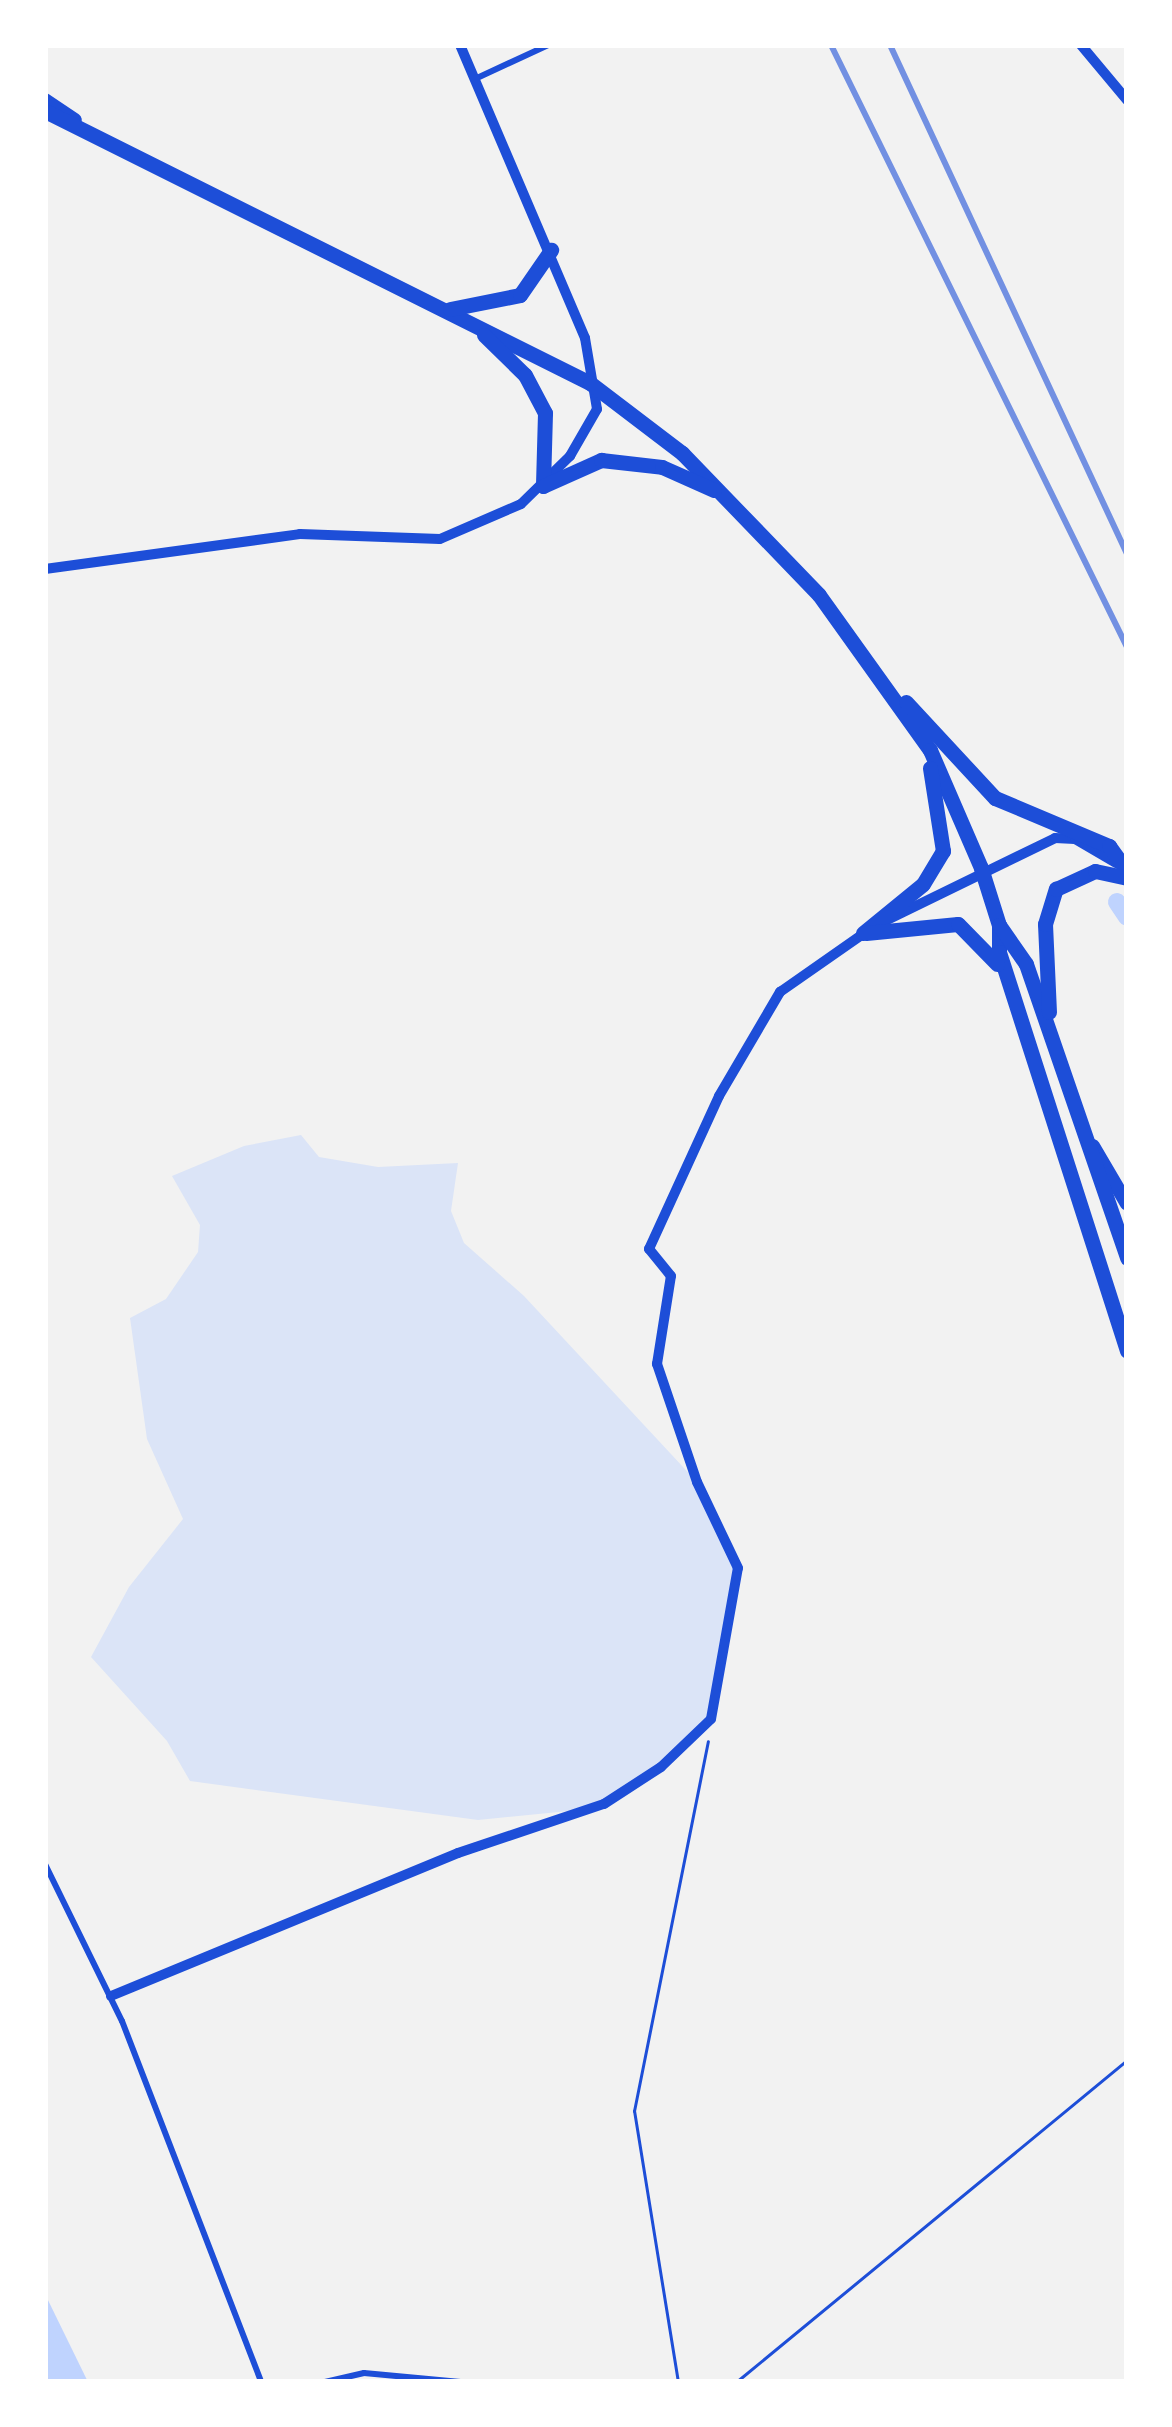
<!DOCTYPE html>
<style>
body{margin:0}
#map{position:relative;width:1172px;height:2427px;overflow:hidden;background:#f2f2f2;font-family:"Titillium Web",sans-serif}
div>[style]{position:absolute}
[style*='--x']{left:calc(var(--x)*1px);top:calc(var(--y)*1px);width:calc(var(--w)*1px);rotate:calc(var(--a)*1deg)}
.green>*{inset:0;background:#dbe4f7}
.water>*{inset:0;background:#bfd3fe}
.canal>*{height:18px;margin:-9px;padding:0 9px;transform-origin:9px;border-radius:9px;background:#bfd3fe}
.path>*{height:3px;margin:-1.5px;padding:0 1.5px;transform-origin:1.5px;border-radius:1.5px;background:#1d4ed8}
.service>*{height:6px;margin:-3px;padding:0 3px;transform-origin:3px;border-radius:3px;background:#1d4ed8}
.minor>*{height:10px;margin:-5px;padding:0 5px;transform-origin:5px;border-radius:5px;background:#1d4ed8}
.tertiary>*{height:14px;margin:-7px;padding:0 7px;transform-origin:7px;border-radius:7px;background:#1d4ed8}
.secondary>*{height:15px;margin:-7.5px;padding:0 7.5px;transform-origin:7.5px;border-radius:7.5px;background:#1d4ed8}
.rail>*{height:6px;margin:-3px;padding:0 3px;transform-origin:3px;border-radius:3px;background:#7290e2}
span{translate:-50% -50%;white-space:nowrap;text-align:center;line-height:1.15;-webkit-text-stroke:9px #fff;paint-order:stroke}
.frame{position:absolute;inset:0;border:48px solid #fff;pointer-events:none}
</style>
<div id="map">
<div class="green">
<i style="clip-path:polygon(301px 1135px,319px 1157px,378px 1167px,458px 1163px,451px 1211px,464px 1243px,524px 1296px,697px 1482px,736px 1555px,711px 1719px,673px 1757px,589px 1809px,478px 1820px,190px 1781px,167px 1741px,91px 1657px,129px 1587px,183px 1519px,147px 1439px,130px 1318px,166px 1299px,198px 1252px,200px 1225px,172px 1176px,244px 1146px)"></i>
</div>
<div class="water">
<i style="clip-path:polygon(45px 2294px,88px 2382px,45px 2382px)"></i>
</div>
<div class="canal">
<i style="--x:1117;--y:902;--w:18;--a:56"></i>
</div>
<div class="path">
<i style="--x:678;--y:2382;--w:275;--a:-99.2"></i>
<i style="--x:634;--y:2111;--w:377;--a:-78.7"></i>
<i style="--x:736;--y:2382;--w:507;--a:-39.47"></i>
</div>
<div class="service">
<i style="--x:477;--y:78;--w:78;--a:-24.9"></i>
<i style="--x:45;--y:1864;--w:175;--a:63.9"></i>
<i style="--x:122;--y:2021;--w:387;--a:68.9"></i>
<i style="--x:325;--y:2382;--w:40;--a:-13"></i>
<i style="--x:364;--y:2373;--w:97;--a:5.3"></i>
</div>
<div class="minor">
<i style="--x:1081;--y:45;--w:72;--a:50.1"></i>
<i style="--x:45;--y:569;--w:257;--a:-7.8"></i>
<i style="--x:300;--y:534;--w:140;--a:2"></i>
<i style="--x:440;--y:539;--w:88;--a:-23.4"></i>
<i style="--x:521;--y:504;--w:69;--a:-44.4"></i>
<i style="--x:570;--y:456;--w:54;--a:-60.1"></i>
<i style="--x:597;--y:409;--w:72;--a:-99.6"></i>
<i style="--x:585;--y:338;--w:319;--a:-113.1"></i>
<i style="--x:885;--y:921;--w:189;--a:-26"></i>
<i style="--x:1055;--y:838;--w:20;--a:3"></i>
<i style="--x:1075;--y:839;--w:48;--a:30.3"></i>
<i style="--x:111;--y:1996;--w:375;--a:-22.4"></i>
<i style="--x:458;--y:1853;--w:154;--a:-18.6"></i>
<i style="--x:604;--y:1804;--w:68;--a:-33"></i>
<i style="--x:661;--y:1767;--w:69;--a:-43.8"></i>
<i style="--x:711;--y:1719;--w:153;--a:-79.9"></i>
<i style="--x:738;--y:1568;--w:95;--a:-115.5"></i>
<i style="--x:697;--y:1482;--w:125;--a:-108.7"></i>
<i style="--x:657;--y:1364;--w:89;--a:-81"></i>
<i style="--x:671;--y:1276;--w:35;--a:-129"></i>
<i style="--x:649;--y:1249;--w:168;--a:-65.4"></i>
<i style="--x:719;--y:1096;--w:121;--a:-59.6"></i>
<i style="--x:780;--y:992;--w:108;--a:-34.9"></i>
</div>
<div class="tertiary">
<i style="--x:45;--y:100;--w:36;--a:34"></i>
<i style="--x:1093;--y:1146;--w:67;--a:59.6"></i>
</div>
<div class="secondary">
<i style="--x:45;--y:111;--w:609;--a:26.52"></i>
<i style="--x:590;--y:383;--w:116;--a:37.3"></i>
<i style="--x:682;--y:453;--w:197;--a:46"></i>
<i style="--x:819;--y:595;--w:191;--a:54.4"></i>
<i style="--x:930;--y:750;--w:129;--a:66.6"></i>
<i style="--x:981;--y:868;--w:60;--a:72.5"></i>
<i style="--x:999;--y:925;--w:27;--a:90"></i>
<i style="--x:999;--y:952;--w:419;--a:72.2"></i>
<i style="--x:450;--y:309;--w:71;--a:-11.3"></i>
<i style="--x:520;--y:295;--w:55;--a:-55.4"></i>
<i style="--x:484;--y:335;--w:57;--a:44.3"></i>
<i style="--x:525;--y:375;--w:43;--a:62.2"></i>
<i style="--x:545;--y:413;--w:73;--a:91.6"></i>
<i style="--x:543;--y:486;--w:64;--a:-24.1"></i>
<i style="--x:601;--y:460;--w:61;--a:6.5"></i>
<i style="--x:662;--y:467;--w:57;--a:23.9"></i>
<i style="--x:906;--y:702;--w:131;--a:47.2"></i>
<i style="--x:995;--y:798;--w:124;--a:22.8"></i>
<i style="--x:1109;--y:846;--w:31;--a:54"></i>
<i style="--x:999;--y:925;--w:47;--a:55.3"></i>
<i style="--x:1026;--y:964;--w:311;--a:71"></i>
<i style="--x:863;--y:933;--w:77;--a:-39.2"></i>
<i style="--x:923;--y:884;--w:39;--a:-59"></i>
<i style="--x:943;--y:851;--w:84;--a:-98.9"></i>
<i style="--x:866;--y:933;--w:92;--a:-5.6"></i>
<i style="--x:958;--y:924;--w:56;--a:45.7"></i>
<i style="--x:1049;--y:1012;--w:88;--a:-92.6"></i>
<i style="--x:1045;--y:924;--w:37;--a:-73"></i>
<i style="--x:1056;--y:889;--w:43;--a:-24.8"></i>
<i style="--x:1095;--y:871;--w:33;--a:12"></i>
</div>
<div class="rail">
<i style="--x:831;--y:45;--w:671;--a:63.82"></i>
<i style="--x:890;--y:45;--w:561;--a:65.03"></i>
</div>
<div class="frame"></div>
</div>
